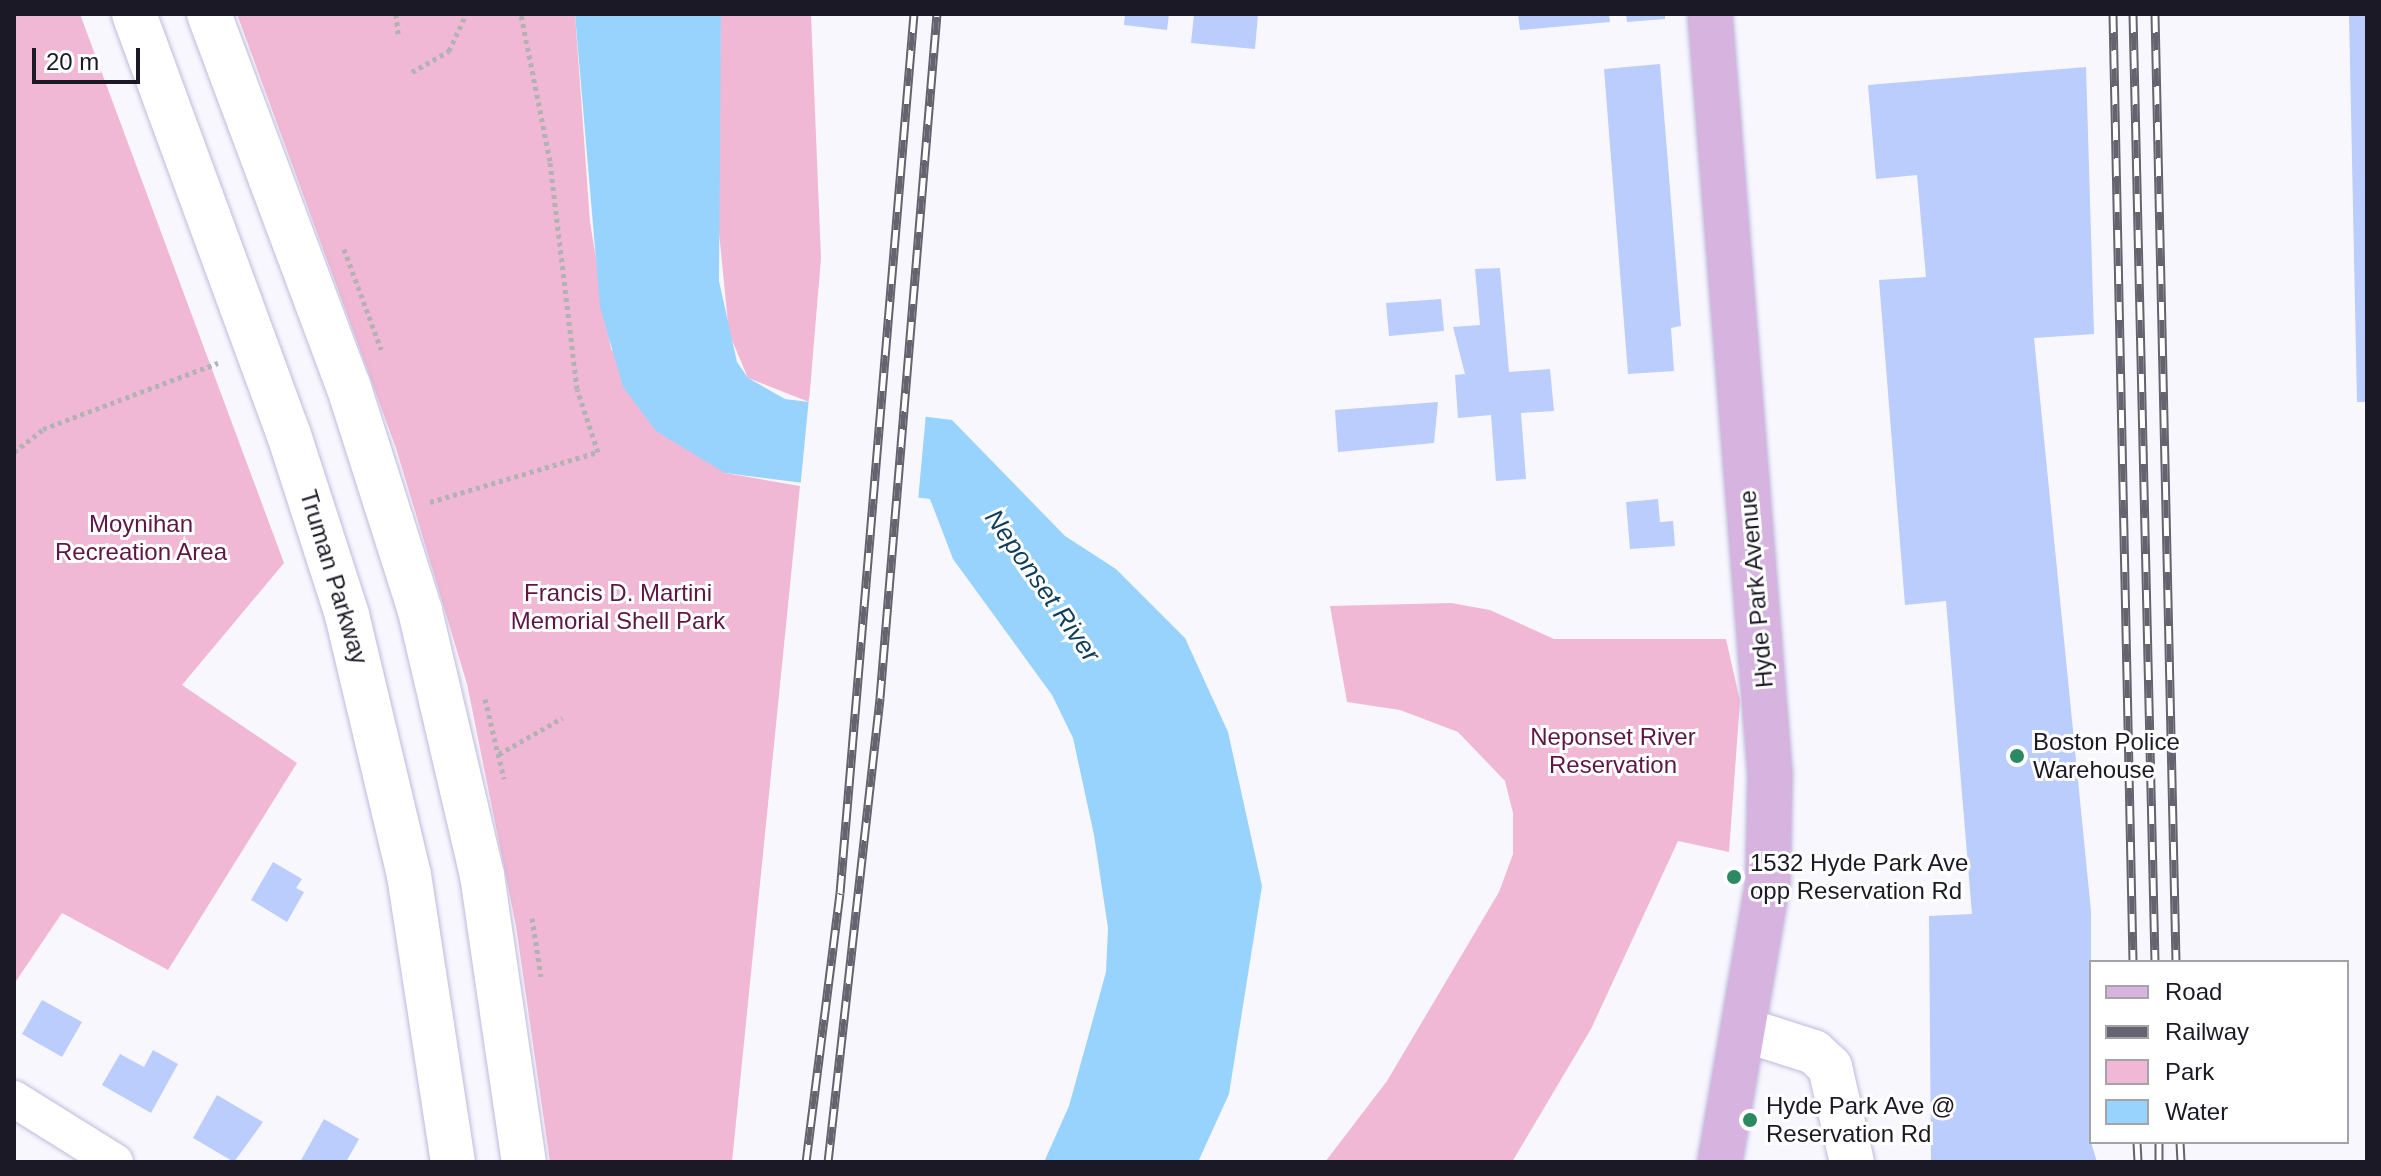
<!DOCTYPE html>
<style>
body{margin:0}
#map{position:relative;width:2381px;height:1176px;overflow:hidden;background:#f8f7fe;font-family:Helvetica,sans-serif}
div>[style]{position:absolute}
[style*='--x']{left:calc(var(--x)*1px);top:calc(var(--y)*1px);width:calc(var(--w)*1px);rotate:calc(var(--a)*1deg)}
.green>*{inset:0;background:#f1b8d5}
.water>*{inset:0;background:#98d3fe}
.pier>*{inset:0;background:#f8f7fe}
.building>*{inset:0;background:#bacdfc}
.path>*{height:5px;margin-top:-2.5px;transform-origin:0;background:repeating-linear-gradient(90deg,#b2b0b9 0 4px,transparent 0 8px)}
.roads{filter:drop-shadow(0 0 2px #c0badc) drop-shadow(0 0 2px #c0badc)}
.minor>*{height:36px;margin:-18px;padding:0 18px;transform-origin:18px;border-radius:18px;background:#fff}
.secondary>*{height:44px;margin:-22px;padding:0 22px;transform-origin:22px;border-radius:22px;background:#fff}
.primary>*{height:44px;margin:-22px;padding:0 22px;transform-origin:22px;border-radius:22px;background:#d6b4df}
.rail>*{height:9px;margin-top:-4.5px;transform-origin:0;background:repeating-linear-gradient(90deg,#fff 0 18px,#65636e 0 36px);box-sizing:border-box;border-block:2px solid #65636e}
.dots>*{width:22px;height:22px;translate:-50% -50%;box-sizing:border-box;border:4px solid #fff;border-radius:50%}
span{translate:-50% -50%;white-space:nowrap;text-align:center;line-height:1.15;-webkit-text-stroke:6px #fff;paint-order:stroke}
.park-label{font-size:24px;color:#5e1644}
.street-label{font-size:24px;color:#1c1926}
.poi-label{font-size:24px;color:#1c1926}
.left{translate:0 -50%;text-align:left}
.water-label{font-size:26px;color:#103e5a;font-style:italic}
.frame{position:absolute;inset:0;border:16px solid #1c1926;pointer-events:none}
.legend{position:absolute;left:2089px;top:960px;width:260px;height:184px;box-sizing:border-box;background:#fff;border:2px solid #a4a3a8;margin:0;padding:10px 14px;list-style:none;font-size:24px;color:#1c1926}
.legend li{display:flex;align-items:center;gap:16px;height:40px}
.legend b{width:40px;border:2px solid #a4a3a8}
.scale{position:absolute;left:32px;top:48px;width:108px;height:36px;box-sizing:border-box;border:4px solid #1c1926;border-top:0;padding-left:10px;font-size:24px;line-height:28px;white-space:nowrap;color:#1c1926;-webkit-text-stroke:6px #fff;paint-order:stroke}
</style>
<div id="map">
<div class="green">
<i style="clip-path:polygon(14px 14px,80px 14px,284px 563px,182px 685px,297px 763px,168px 970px,62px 913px,14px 984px)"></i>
<i style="clip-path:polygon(237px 14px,575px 14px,590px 222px,611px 349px,725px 473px,800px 486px,732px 1162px,550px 1162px,516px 926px,467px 684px,396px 448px)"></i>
<i style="clip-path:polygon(721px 14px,811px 14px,821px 258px,809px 402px,748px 378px,729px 333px,717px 213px)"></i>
<i style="clip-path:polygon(1451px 603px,1490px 610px,1554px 639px,1726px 639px,1740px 701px,1729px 852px,1678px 841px,1591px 1029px,1512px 1162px,1325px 1162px,1387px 1081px,1499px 892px,1513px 854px,1513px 813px,1505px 781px,1458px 732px,1400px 710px,1347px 702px,1330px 606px)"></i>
</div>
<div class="water">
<i style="clip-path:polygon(575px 14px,721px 14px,719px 281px,737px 362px,748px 378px,785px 399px,952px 420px,1065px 536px,1116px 569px,1185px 638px,1228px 732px,1262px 886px,1229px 1094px,1198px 1162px,1044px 1162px,1069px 1106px,1106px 972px,1108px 928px,1094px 835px,1073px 738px,1052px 695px,953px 559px,930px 499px,725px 473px,656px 431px,623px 387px,600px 307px)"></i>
</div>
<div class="pier">
<i style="clip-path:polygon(809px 398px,926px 413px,918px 501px,800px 490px)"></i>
</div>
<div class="building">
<i style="clip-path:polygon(1125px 14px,1169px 14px,1167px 30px,1124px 25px)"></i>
<i style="clip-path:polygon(1194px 14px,1258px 14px,1255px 49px,1191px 43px)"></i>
<i style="clip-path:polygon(1518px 14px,1609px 14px,1610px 22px,1520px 30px)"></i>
<i style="clip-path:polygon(1626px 14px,1665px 14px,1665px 19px,1627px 22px)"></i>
<i style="clip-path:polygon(2349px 14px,2367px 14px,2367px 402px,2357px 402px)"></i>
<i style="clip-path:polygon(1660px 64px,1681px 326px,1671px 328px,1674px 371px,1628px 374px,1604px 69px)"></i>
<i style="clip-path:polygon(2086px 67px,2094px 334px,2034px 338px,2091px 911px,2091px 1142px,2097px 1162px,1931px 1162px,1929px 916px,1972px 914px,1946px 601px,1905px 605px,1879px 280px,1926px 277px,1917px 175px,1876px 179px,1868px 85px)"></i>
<i style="clip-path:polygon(1500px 268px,1509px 372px,1550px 369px,1554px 411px,1521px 413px,1526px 479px,1496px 481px,1491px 415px,1458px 418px,1455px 375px,1465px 374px,1453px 327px,1480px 325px,1475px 269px)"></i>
<i style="clip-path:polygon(1441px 299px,1444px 331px,1389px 336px,1386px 303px)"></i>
<i style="clip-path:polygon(1438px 402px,1434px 443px,1338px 452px,1335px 410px)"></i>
<i style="clip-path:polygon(1658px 499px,1660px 522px,1673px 521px,1675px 546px,1630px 549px,1626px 502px)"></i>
<i style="clip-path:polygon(273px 862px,302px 879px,296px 888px,304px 892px,287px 922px,251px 900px)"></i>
<i style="clip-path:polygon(42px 1000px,82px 1022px,62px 1057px,22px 1034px)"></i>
<i style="clip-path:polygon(153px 1050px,178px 1064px,151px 1113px,102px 1085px,120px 1054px,144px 1067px)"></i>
<i style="clip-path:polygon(217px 1095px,263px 1122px,234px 1162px,193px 1138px)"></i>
<i style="clip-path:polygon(324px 1119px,359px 1139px,346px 1162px,300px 1162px)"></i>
</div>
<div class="path">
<i style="--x:396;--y:14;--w:20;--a:84"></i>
<i style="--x:412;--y:72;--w:43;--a:-29.6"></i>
<i style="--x:449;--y:51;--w:41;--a:-65.3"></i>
<i style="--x:344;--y:249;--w:107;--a:69.7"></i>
<i style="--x:14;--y:452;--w:37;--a:-38"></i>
<i style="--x:43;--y:429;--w:187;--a:-20.7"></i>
<i style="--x:430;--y:502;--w:175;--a:-16.6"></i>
<i style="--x:598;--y:452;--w:66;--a:-108.4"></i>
<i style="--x:577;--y:389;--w:230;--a:-96.8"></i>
<i style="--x:550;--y:161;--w:150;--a:-101.2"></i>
<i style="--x:485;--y:699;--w:82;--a:76.6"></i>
<i style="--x:499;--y:754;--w:73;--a:-29.7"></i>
<i style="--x:532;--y:918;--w:59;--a:81.2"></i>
</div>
<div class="roads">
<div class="minor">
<i style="--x:14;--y:1099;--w:119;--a:32"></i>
</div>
<div class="secondary">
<i style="--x:134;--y:14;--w:445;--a:69.8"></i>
<i style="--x:288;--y:432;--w:192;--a:72.1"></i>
<i style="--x:347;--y:615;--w:267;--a:76.6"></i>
<i style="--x:409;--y:875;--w:290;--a:81.3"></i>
<i style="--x:209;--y:14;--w:396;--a:69.5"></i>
<i style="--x:348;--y:385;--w:237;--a:72.3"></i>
<i style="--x:420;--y:611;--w:271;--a:76.8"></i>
<i style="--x:482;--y:875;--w:290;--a:81.7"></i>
<i style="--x:1745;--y:1030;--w:72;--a:17.7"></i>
<i style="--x:1814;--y:1052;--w:22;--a:43"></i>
<i style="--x:1830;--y:1067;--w:98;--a:77"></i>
</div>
<div class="primary">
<i style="--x:1710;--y:14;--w:762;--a:85.49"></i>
<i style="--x:1770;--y:774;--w:107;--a:91.1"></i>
<i style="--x:1768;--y:881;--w:285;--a:99.7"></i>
</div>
</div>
<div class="rail">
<i style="--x:2113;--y:14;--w:948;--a:88.79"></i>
<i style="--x:2133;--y:14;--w:948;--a:88.67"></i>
<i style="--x:2155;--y:14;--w:948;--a:88.73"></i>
<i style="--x:2137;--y:1142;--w:20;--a:87"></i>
<i style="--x:2159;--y:1142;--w:20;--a:90"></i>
<i style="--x:2180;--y:1142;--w:20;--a:87"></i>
<i style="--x:806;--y:1162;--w:271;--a:-82.8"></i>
<i style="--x:840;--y:893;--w:882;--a:-85.19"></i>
<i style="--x:828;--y:1162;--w:467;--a:-83.6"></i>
<i style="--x:880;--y:698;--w:686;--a:-85.24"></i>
</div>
<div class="dots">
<i style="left:2017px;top:756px;background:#2b8a61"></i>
<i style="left:1734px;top:877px;background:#2b8a61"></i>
<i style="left:1750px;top:1120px;background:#2b8a61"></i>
</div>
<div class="park-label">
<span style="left:141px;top:538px">Moynihan<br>Recreation Area</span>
<span style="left:618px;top:607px">Francis D. Martini<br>Memorial Shell Park</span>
<span style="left:1613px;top:751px">Neponset River<br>Reservation</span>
</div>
<div class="street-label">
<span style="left:334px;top:577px;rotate:73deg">Truman Parkway</span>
<span style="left:1756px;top:589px;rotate:-95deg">Hyde Park Avenue</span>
</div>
<div class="poi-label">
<span class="left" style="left:2033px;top:756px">Boston Police<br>Warehouse</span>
<span class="left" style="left:1750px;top:877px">1532 Hyde Park Ave<br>opp Reservation Rd</span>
<span class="left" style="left:1766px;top:1120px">Hyde Park Ave @<br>Reservation Rd</span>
</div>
<div class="water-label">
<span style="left:1042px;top:586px;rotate:55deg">Neponset River</span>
</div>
<div class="frame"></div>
<ul class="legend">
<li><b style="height:10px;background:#d6b4df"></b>Road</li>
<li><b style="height:10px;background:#65636e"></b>Railway</li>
<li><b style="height:22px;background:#f1b8d5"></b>Park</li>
<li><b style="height:22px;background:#98d3fe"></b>Water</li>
</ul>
<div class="scale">20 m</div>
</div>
